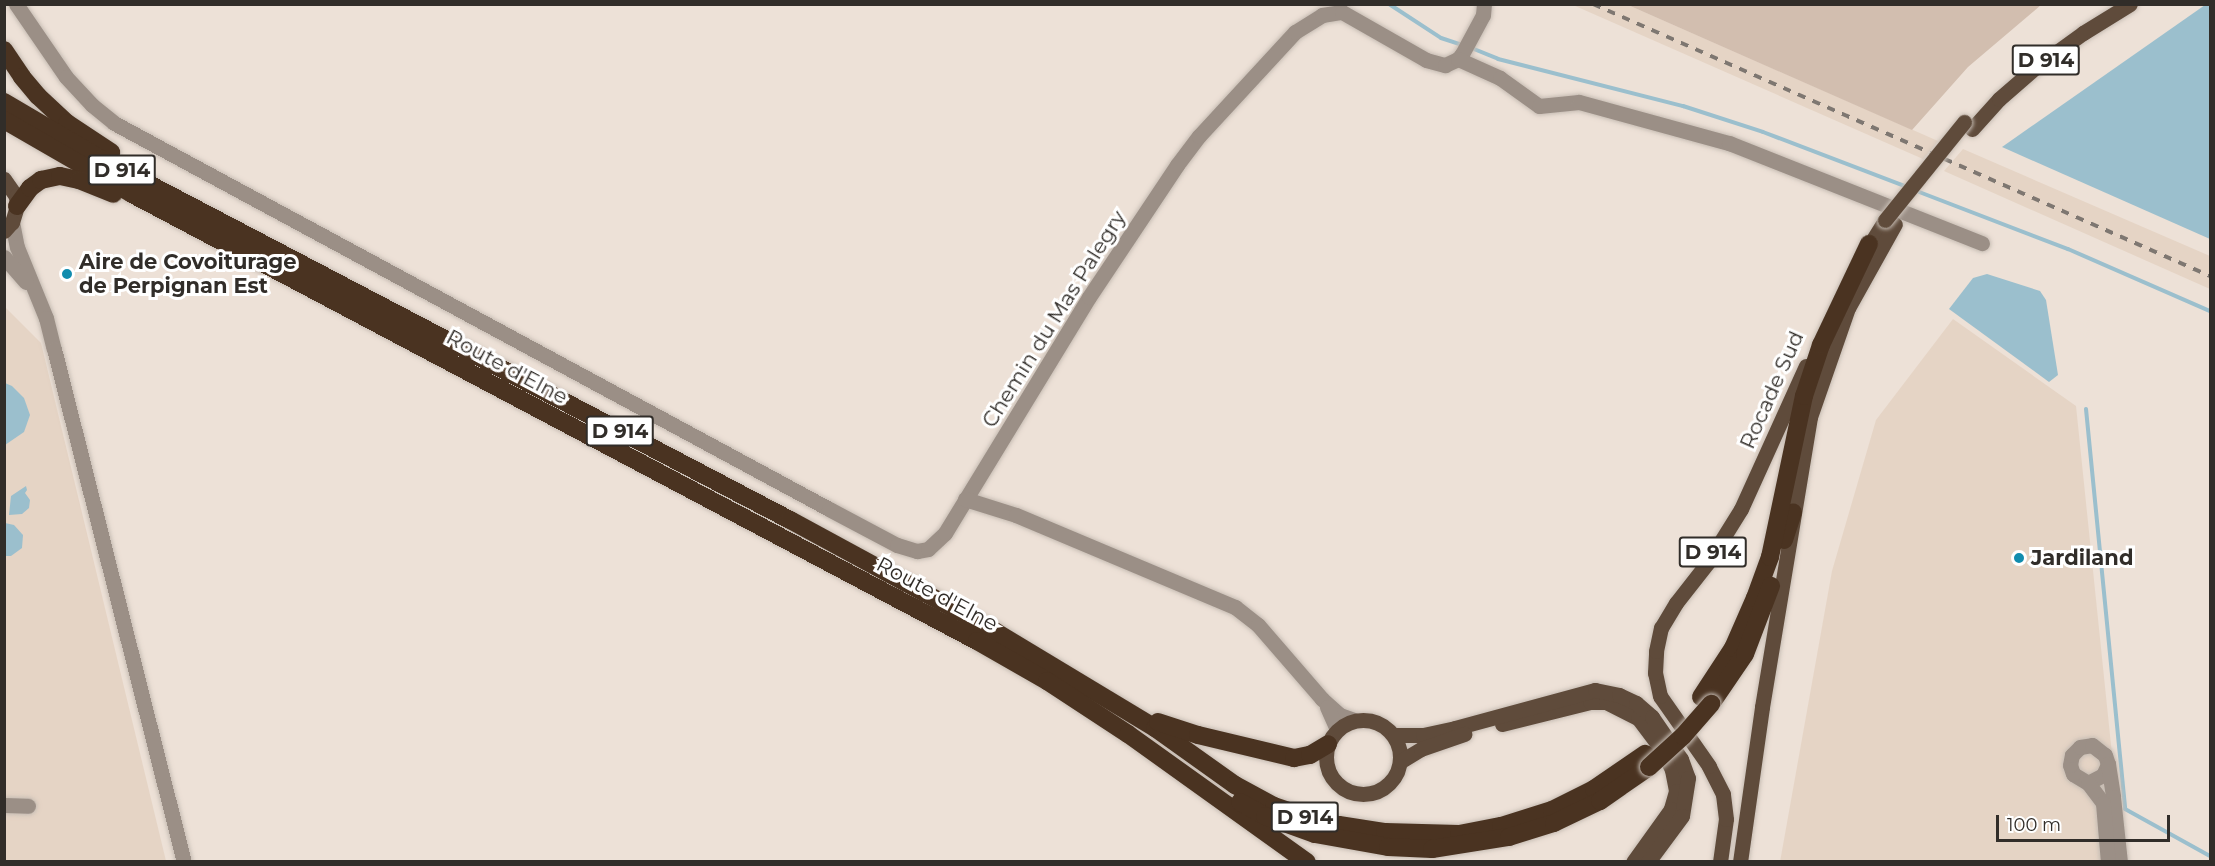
<!DOCTYPE html>
<style>
body{margin:0}
#map{position:relative;width:2215px;height:866px;overflow:hidden;background:#ede1d7;font-family:Montserrat,sans-serif}
div>[style]{position:absolute}
[style*='--x']{left:calc(var(--x)*1px);top:calc(var(--y)*1px);width:calc(var(--w)*1px);rotate:calc(var(--a)*1deg)}
.built>*{inset:0;background:#e5d4c5}
.green>*{inset:0;background:#d2beaf}
.water>*{inset:0;background:#9bbfcd}
.stream>*{height:4px;margin:-2px;padding:0 2px;transform-origin:2px;border-radius:2px;background:#9bbfcd}
.roads{filter:drop-shadow(0 0 2px #c7bdb4) drop-shadow(0 0 2px #c7bdb4)}
.minor>*{height:15px;margin:-7.5px;padding:0 7.5px;transform-origin:7.5px;border-radius:7.5px;background:#9b8f86}
.major>*{height:15px;margin:-7.5px;padding:0 7.5px;transform-origin:7.5px;border-radius:7.5px;background:#5f4b3b}
.major>.ring{margin:-7.5px;padding:0;box-sizing:content-box;background:none;border:15px solid #5f4b3b;border-radius:50%}
.highway>*{height:18px;margin:-9px;padding:0 9px;transform-origin:9px;border-radius:9px;background:#4a3321}
.rail>*{height:4px;margin-top:-2px;transform-origin:0;background:repeating-linear-gradient(90deg,#7e7771 0 8px,transparent 0 16px)}
.bridges{filter:drop-shadow(0 0 2px #c7bdb4) drop-shadow(0 0 2px #c7bdb4)}
.major-bridge>*{height:15px;margin:-7.5px;padding:0 7.5px;transform-origin:7.5px;border-radius:7.5px;background:#5f4b3b}
.highway-bridge>*{height:18px;margin:-9px;padding:0 9px;transform-origin:9px;border-radius:9px;background:#4a3321}
.dots>*{width:16px;height:16px;translate:-50% -50%;box-sizing:border-box;border:3px solid #fff;border-radius:50%}
span{translate:-50% -50%;white-space:nowrap;text-align:center;line-height:1.15;-webkit-text-stroke:6px #fff;paint-order:stroke}
.shield-label span{padding:2px 4px;background:#fff;border:2px solid;border-radius:4px;-webkit-text-stroke-width:0}
.shield-label{font-size:20px;color:#312d29;font-weight:700}
.poi-label{font-size:21px;color:#312d29;font-weight:700}
.left{translate:0 -50%;text-align:left}
.street-label{font-size:21px;color:#312d29}
.frame{position:absolute;inset:0;border:6px solid #312d29;pointer-events:none}
.scale{position:absolute;left:1996px;top:815px;width:174px;height:27px;box-sizing:border-box;border:3px solid #312d29;border-top:0;padding-left:8px;font-size:18px;line-height:21px;white-space:nowrap;color:#312d29;-webkit-text-stroke:4px #fff;paint-order:stroke}
</style>
<div id="map">
<div class="built">
<i style="clip-path:polygon(1573px 5px,1628px 5px,1938px 141px,1923px 159px)"></i>
<i style="clip-path:polygon(1963px 149px,2210px 256px,2210px 289px,1944px 171px)"></i>
<i style="clip-path:polygon(4px 306px,41px 343px,166px 861px,5px 861px)"></i>
<i style="clip-path:polygon(1953px 319px,2076px 406px,2123px 861px,1780px 862px,1832px 571px,1876px 420px)"></i>
</div>
<div class="green">
<i style="clip-path:polygon(1628px 5px,2041px 5px,1968px 67px,1912px 130px)"></i>
</div>
<div class="water">
<i style="clip-path:polygon(2205px 5px,2210px 5px,2210px 239px,2002px 147px)"></i>
<i style="clip-path:polygon(1987px 274px,2040px 291px,2046px 300px,2058px 375px,2049px 382px,1949px 309px,1973px 278px)"></i>
<i style="clip-path:polygon(5px 383px,12px 386px,24px 398px,30px 415px,24px 432px,5px 445px)"></i>
<i style="clip-path:polygon(26px 486px,27px 490px,25px 493px,30px 500px,29px 508px,22px 514px,9px 515px,11px 496px)"></i>
<i style="clip-path:polygon(5px 523px,14px 525px,23px 535px,22px 548px,11px 556px,5px 556px)"></i>
</div>
<div class="stream">
<i style="--x:1389;--y:4;--w:62;--a:33.2"></i>
<i style="--x:1441;--y:38;--w:22;--a:18"></i>
<i style="--x:1469;--y:47;--w:31;--a:22"></i>
<i style="--x:1498;--y:59;--w:191;--a:14.3"></i>
<i style="--x:1683;--y:106;--w:84;--a:18"></i>
<i style="--x:1763;--y:132;--w:154;--a:20.9"></i>
<i style="--x:1914;--y:190;--w:165;--a:21"></i>
<i style="--x:2068;--y:249;--w:155;--a:23.6"></i>
<i style="--x:2086;--y:409;--w:402;--a:84.4"></i>
<i style="--x:2125;--y:809;--w:97;--a:28.9"></i>
</div>
<div class="roads">
<div class="minor">
<i style="--x:16;--y:4;--w:88;--a:55.6"></i>
<i style="--x:66;--y:77;--w:38;--a:47"></i>
<i style="--x:92;--y:105;--w:28;--a:39"></i>
<i style="--x:114;--y:123;--w:813;--a:28.36"></i>
<i style="--x:829;--y:509;--w:77;--a:27.9"></i>
<i style="--x:897;--y:545;--w:21;--a:17"></i>
<i style="--x:917;--y:551;--w:11;--a:-10"></i>
<i style="--x:928;--y:549;--w:23;--a:-43"></i>
<i style="--x:945;--y:533;--w:276;--a:-58.6"></i>
<i style="--x:1089;--y:297;--w:159;--a:-56.3"></i>
<i style="--x:1177;--y:165;--w:36;--a:-53"></i>
<i style="--x:1199;--y:136;--w:142;--a:-47.3"></i>
<i style="--x:1295;--y:32;--w:32;--a:-32"></i>
<i style="--x:1322;--y:15;--w:20;--a:-9"></i>
<i style="--x:1342;--y:12;--w:97;--a:29.7"></i>
<i style="--x:1426;--y:60;--w:20;--a:15"></i>
<i style="--x:1445;--y:65;--w:14;--a:-25"></i>
<i style="--x:1458;--y:59;--w:6;--a:-51"></i>
<i style="--x:1462;--y:54;--w:44;--a:-61.7"></i>
<i style="--x:1483;--y:15;--w:11;--a:-85"></i>
<i style="--x:1458;--y:59;--w:46;--a:24.3"></i>
<i style="--x:1500;--y:78;--w:48;--a:35.7"></i>
<i style="--x:1539;--y:106;--w:40;--a:-5.7"></i>
<i style="--x:1579;--y:102;--w:156;--a:15.3"></i>
<i style="--x:1729;--y:143;--w:272;--a:21.6"></i>
<i style="--x:12;--y:222;--w:25;--a:79"></i>
<i style="--x:17;--y:247;--w:77;--a:67.8"></i>
<i style="--x:46;--y:318;--w:32;--a:76"></i>
<i style="--x:54;--y:349;--w:529;--a:75.78"></i>
<i style="--x:4;--y:257;--w:33;--a:49"></i>
<i style="--x:965;--y:499;--w:53;--a:17.4"></i>
<i style="--x:1016;--y:515;--w:238;--a:22.8"></i>
<i style="--x:1235;--y:607;--w:29;--a:38"></i>
<i style="--x:1258;--y:625;--w:98;--a:49.1"></i>
<i style="--x:1322;--y:699;--w:24;--a:42"></i>
<i style="--x:1340;--y:715;--w:15;--a:20"></i>
<i style="--x:1327;--y:707;--w:24;--a:66"></i>
<i style="--x:2108;--y:764;--w:12;--a:114"></i>
<i style="--x:2103;--y:775;--w:17;--a:152"></i>
<i style="--x:2088;--y:783;--w:17;--a:-149"></i>
<i style="--x:2073;--y:774;--w:9;--a:-108"></i>
<i style="--x:2070;--y:765;--w:10;--a:-79"></i>
<i style="--x:2072;--y:755;--w:11;--a:-45"></i>
<i style="--x:2080;--y:747;--w:12;--a:-9"></i>
<i style="--x:2092;--y:745;--w:16;--a:38"></i>
<i style="--x:2105;--y:755;--w:9;--a:72"></i>
<i style="--x:2108;--y:764;--w:33;--a:81"></i>
<i style="--x:2113;--y:797;--w:65;--a:83.9"></i>
<i style="--x:2088;--y:783;--w:25;--a:53"></i>
<i style="--x:2103;--y:803;--w:59;--a:85.2"></i>
<i style="--x:4;--y:805;--w:24;--a:2"></i>
</div>
<div class="major">
<i style="--x:1972;--y:129;--w:40;--a:-48"></i>
<i style="--x:1999;--y:99;--w:49;--a:-40.9"></i>
<i style="--x:2036;--y:67;--w:58;--a:-35.9"></i>
<i style="--x:2083;--y:33;--w:55;--a:-31.7"></i>
<i style="--x:4;--y:179;--w:21;--a:55"></i>
<i style="--x:16;--y:196;--w:10;--a:84"></i>
<i style="--x:17;--y:206;--w:17;--a:107"></i>
<i style="--x:12;--y:222;--w:12;--a:132"></i>
<i style="--x:1864;--y:254;--w:40;--a:-58"></i>
<i class="ring" style="left:1326px;top:720px;width:59px;height:59px"></i>
<i style="--x:1502;--y:724;--w:91;--a:-14"></i>
<i style="--x:1590;--y:702;--w:16;--a:0"></i>
<i style="--x:1606;--y:702;--w:36;--a:27"></i>
<i style="--x:1638;--y:718;--w:40;--a:53"></i>
<i style="--x:1662;--y:750;--w:22;--a:63"></i>
<i style="--x:1672;--y:770;--w:21;--a:79"></i>
<i style="--x:1676;--y:791;--w:19;--a:106"></i>
<i style="--x:1671;--y:809;--w:65;--a:125.6"></i>
<i style="--x:1395;--y:735;--w:28;--a:0"></i>
<i style="--x:1423;--y:735;--w:33;--a:-12"></i>
<i style="--x:1455;--y:728;--w:145;--a:-15.2"></i>
<i style="--x:1595;--y:690;--w:25;--a:12"></i>
<i style="--x:1619;--y:695;--w:19;--a:25"></i>
<i style="--x:1636;--y:703;--w:21;--a:41"></i>
<i style="--x:1652;--y:717;--w:51;--a:55.4"></i>
<i style="--x:1681;--y:759;--w:20;--a:70"></i>
<i style="--x:1688;--y:778;--w:38;--a:99"></i>
<i style="--x:1682;--y:816;--w:57;--a:126.5"></i>
<i style="--x:1401;--y:761;--w:23;--a:-31"></i>
<i style="--x:1421;--y:749;--w:46;--a:-19.2"></i>
<i style="--x:1720;--y:862;--w:43;--a:-82.1"></i>
<i style="--x:1726;--y:819;--w:25;--a:-97"></i>
<i style="--x:1723;--y:794;--w:31;--a:-117"></i>
<i style="--x:1709;--y:766;--w:85;--a:-125"></i>
<i style="--x:1660;--y:696;--w:24;--a:-102"></i>
<i style="--x:1655;--y:673;--w:22;--a:-87"></i>
<i style="--x:1656;--y:651;--w:24;--a:-78"></i>
<i style="--x:1661;--y:628;--w:29;--a:-59"></i>
<i style="--x:1676;--y:603;--w:52;--a:-52"></i>
<i style="--x:1708;--y:562;--w:62;--a:-58.1"></i>
<i style="--x:1741;--y:509;--w:157;--a:-65.6"></i>
<i style="--x:1740;--y:862;--w:157;--a:-81.9"></i>
<i style="--x:1762;--y:707;--w:294;--a:-80.6"></i>
<i style="--x:1810;--y:417;--w:115;--a:-70.8"></i>
<i style="--x:1848;--y:308;--w:96;--a:-60.8"></i>
</div>
<div class="highway">
<i style="--x:4;--y:50;--w:32;--a:56"></i>
<i style="--x:22;--y:77;--w:25;--a:50"></i>
<i style="--x:38;--y:96;--w:40;--a:43"></i>
<i style="--x:67;--y:123;--w:53;--a:33.4"></i>
<i style="--x:4;--y:102;--w:113;--a:30.4"></i>
<i style="--x:101;--y:159;--w:778;--a:27.65"></i>
<i style="--x:790;--y:520;--w:234;--a:28.5"></i>
<i style="--x:996;--y:632;--w:186;--a:31.1"></i>
<i style="--x:1155;--y:728;--w:98;--a:35.5"></i>
<i style="--x:1235;--y:785;--w:44;--a:28.3"></i>
<i style="--x:1274;--y:806;--w:34;--a:19"></i>
<i style="--x:1306;--y:817;--w:34;--a:14"></i>
<i style="--x:1339;--y:825;--w:47;--a:8.7"></i>
<i style="--x:1385;--y:832;--w:74;--a:1.5"></i>
<i style="--x:1459;--y:834;--w:43;--a:-10.8"></i>
<i style="--x:1501;--y:826;--w:53;--a:-17.4"></i>
<i style="--x:1552;--y:810;--w:47;--a:-26.6"></i>
<i style="--x:1594;--y:789;--w:62;--a:-34.5"></i>
<i style="--x:4;--y:120;--w:148;--a:30"></i>
<i style="--x:132;--y:194;--w:956;--a:27.88"></i>
<i style="--x:977;--y:641;--w:81;--a:29.7"></i>
<i style="--x:1047;--y:681;--w:97;--a:33.2"></i>
<i style="--x:1128;--y:734;--w:220;--a:35.6"></i>
<i style="--x:17;--y:206;--w:22;--a:-54"></i>
<i style="--x:30;--y:188;--w:14;--a:-36"></i>
<i style="--x:41;--y:180;--w:19;--a:-12"></i>
<i style="--x:60;--y:176;--w:19;--a:12"></i>
<i style="--x:79;--y:180;--w:37;--a:22"></i>
<i style="--x:1784;--y:540;--w:29;--a:-72"></i>
<i style="--x:1701;--y:697;--w:59;--a:-56.9"></i>
<i style="--x:1733;--y:648;--w:55;--a:-66.3"></i>
<i style="--x:1755;--y:598;--w:44;--a:-69.9"></i>
<i style="--x:1770;--y:557;--w:165;--a:-78.1"></i>
<i style="--x:1804;--y:396;--w:54;--a:-71.6"></i>
<i style="--x:1821;--y:345;--w:112;--a:-64.6"></i>
<i style="--x:1711;--y:704;--w:60;--a:-55.8"></i>
<i style="--x:1745;--y:654;--w:73;--a:-69.1"></i>
<i style="--x:1158;--y:722;--w:42;--a:18"></i>
<i style="--x:1198;--y:735;--w:99;--a:13.5"></i>
<i style="--x:1294;--y:758;--w:16;--a:-11"></i>
<i style="--x:1310;--y:755;--w:21;--a:-31"></i>
<i style="--x:1240;--y:802;--w:29;--a:29"></i>
<i style="--x:1265;--y:816;--w:53;--a:19.8"></i>
<i style="--x:1315;--y:834;--w:74;--a:10.1"></i>
<i style="--x:1388;--y:847;--w:44;--a:2.6"></i>
<i style="--x:1432;--y:849;--w:78;--a:-8.9"></i>
<i style="--x:1509;--y:837;--w:47;--a:-17.3"></i>
<i style="--x:1554;--y:823;--w:51;--a:-25.6"></i>
<i style="--x:1600;--y:801;--w:60;--a:-34.8"></i>
</div>
</div>
<div class="rail">
<i style="--x:1593;--y:4;--w:674;--a:23.79"></i>
</div>
<div class="bridges">
<div class="major-bridge">
<i style="--x:1885;--y:220;--w:126;--a:-51.1"></i>
</div>
<div class="highway-bridge">
<i style="--x:1649;--y:767;--w:46;--a:-42.4"></i>
<i style="--x:1683;--y:736;--w:43;--a:-48.8"></i>
</div>
</div>
<div class="dots">
<i style="left:67px;top:274px;background:#118cae"></i>
<i style="left:2019px;top:558px;background:#118cae"></i>
</div>
<div class="shield-label">
<span style="left:2046px;top:60px">D 914</span>
<span style="left:122px;top:170px">D 914</span>
<span style="left:620px;top:431px">D 914</span>
<span style="left:1713px;top:552px">D 914</span>
<span style="left:1305px;top:817px">D 914</span>
</div>
<div class="poi-label">
<span class="left" style="left:79px;top:274px">Aire de Covoiturage<br>de Perpignan Est</span>
<span class="left" style="left:2031px;top:558px">Jardiland</span>
</div>
<div class="street-label">
<span style="left:1054px;top:319px;rotate:-58deg">Chemin du Mas Palegry</span>
<span style="left:507px;top:367px;rotate:28deg">Route d'Elne</span>
<span style="left:1772px;top:390px;rotate:-66deg">Rocade Sud</span>
<span style="left:937px;top:594px;rotate:28deg">Route d'Elne</span>
</div>
<div class="frame"></div>
<div class="scale">100 m</div>
</div>
